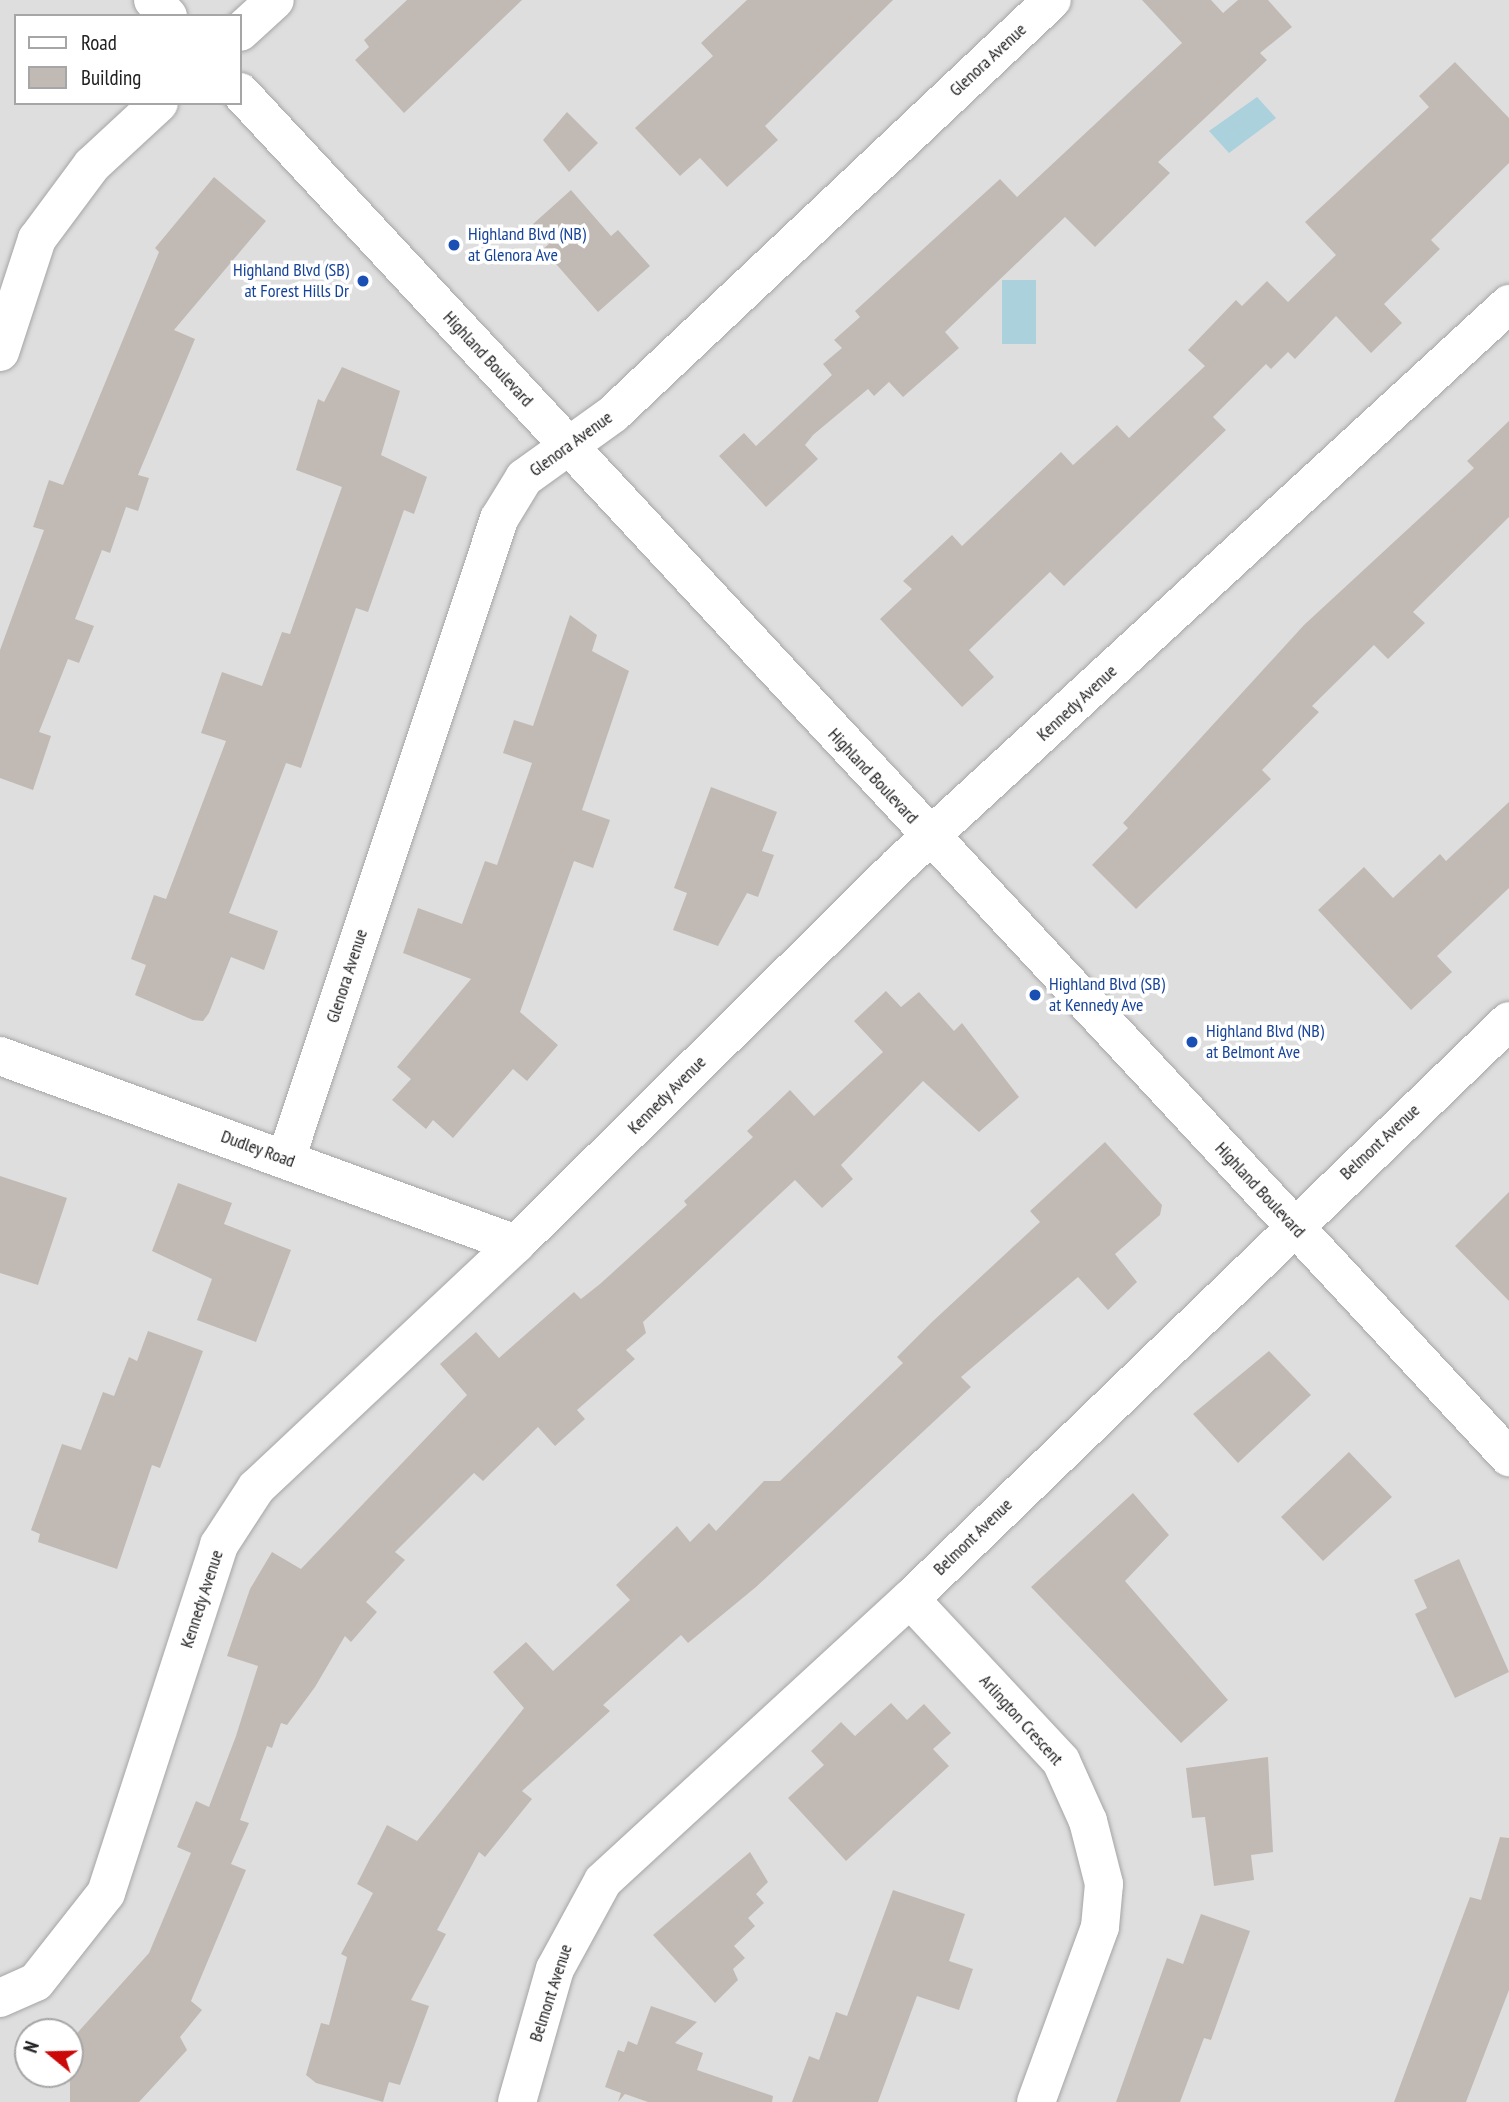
<!DOCTYPE html>
<style>
body{margin:0}
#map{position:relative;width:1509px;height:2102px;overflow:hidden;background:#f1eee8;font-family:"PT Sans Narrow",sans-serif}
div>[style]{position:absolute}
[style*='--x']{left:calc(var(--x)*1px);top:calc(var(--y)*1px);width:calc(var(--w)*1px);rotate:calc(var(--a)*1deg)}
.residential>*{inset:0;background:#dfdede}
.water>*{inset:0;background:#aad1dc}
.building>*{inset:0;background:#c1bab4}
.roads{filter:drop-shadow(0 0 2px #a5a5a5) drop-shadow(0 0 2px #a5a5a5)}
.minor>*{height:38px;margin:-19px;padding:0 19px;transform-origin:19px;border-radius:19px;background:#fff}
.dots>*{width:19px;height:19px;translate:-50% -50%;box-sizing:border-box;border:4px solid #fff;border-radius:50%}
span{translate:-50% -50%;white-space:nowrap;text-align:center;line-height:1.15;-webkit-text-stroke:7px #fff;paint-order:stroke}
.street-label{font-size:18px;color:#212121}
.transit-label{font-size:18px;color:#164399}
.left{translate:0 -50%;text-align:left}
.right{translate:-100% -50%;text-align:right}
.legend{position:absolute;left:14px;top:14px;width:228px;height:91px;box-sizing:border-box;background:#fff;border:2px solid #a6a6a6;margin:0;padding:9px 12px;list-style:none;font-size:21px;color:#212121}
.legend li{display:flex;align-items:center;gap:14px;height:35px}
.legend b{width:35px;border:2px solid #a6a6a6}
.north{position:absolute;left:14px;top:2018px;width:70px;height:70px;box-sizing:border-box;background:#fff;border:2px solid #a6a6a6;border-radius:50%;rotate:289deg;font-size:19px;font-weight:700;line-height:28px;text-align:center;color:#212121}
.north::after{content:'';display:block;margin:auto;width:24px;height:32px;background:#ca0908;clip-path:polygon(50% 0,100% 100%,50% 72%,0 100%)}
</style>
<div id="map">
<div class="residential">
<i style="clip-path:polygon(evenodd,0 0,1509px 0,1509px 2102px,0 2102px,0 0,16px 16px,240px 16px,240px 103px,16px 103px,16px 16px,0 0,28px 2032px,70px 2032px,70px 2074px,28px 2074px,28px 2032px)"></i>
</div>
<div class="water">
<i style="clip-path:polygon(1257px 97px,1276px 118px,1229px 153px,1209px 131px)"></i>
<i style="clip-path:polygon(1002px 280px,1036px 280px,1036px 344px,1002px 344px)"></i>
</div>
<div class="building">
<i style="clip-path:polygon(407px 0,522px 0,404px 113px,355px 60px,369px 47px,364px 40px)"></i>
<i style="clip-path:polygon(747px 0,893px 0,765px 126px,778px 140px,727px 187px,700px 158px,680px 176px,635px 128px,713px 56px,701px 43px)"></i>
<i style="clip-path:polygon(1142px 0,1211px 0,1223px 13px,1238px 0,1268px 0,1292px 27px,1260px 53px,1267px 60px,1158px 162px,1170px 173px,1095px 247px,1065px 217px,945px 332px,959px 348px,903px 397px,889px 382px,874px 396px,868px 389px,813px 435px,805px 445px,818px 459px,766px 507px,719px 456px,744px 433px,756px 446px,832px 375px,823px 364px,842px 348px,834px 340px,860px 317px,855px 311px,1000px 179px,1017px 197px,1182px 43px)"></i>
<i style="clip-path:polygon(1455px 62px,1509px 118px,1509px 163px,1431px 240px,1440px 249px,1384px 304px,1402px 323px,1371px 353px,1336px 316px,1295px 359px,1288px 352px,1271px 369px,1266px 364px,1213px 417px,1226px 430px,1064px 586px,1050px 572px,969px 650px,994px 677px,962px 707px,880px 619px,912px 589px,903px 581px,952px 535px,962px 546px,1061px 452px,1073px 465px,1117px 425px,1129px 438px,1205px 366px,1188px 350px,1236px 300px,1242px 306px,1267px 281px,1288px 302px,1336px 255px,1305px 222px,1429px 107px,1419px 96px)"></i>
<i style="clip-path:polygon(567px 112px,598px 143px,569px 172px,543px 140px)"></i>
<i style="clip-path:polygon(214px 177px,266px 221px,174px 330px,195px 339px,138px 475px,149px 478px,138px 511px,126px 507px,110px 553px,102px 550px,75px 619px,94px 626px,79px 663px,68px 659px,39px 732px,51px 736px,33px 790px,0 778px,0 650px,44px 530px,33px 527px,49px 480px,63px 485px,159px 252px,155px 248px)"></i>
<i style="clip-path:polygon(571px 190px,611px 236px,618px 230px,650px 266px,598px 312px,543px 249px,550px 243px,533px 224px)"></i>
<i style="clip-path:polygon(342px 367px,400px 391px,381px 455px,427px 477px,414px 514px,404px 510px,368px 612px,356px 608px,301px 768px,286px 763px,229px 913px,278px 931px,264px 970px,231px 957px,209px 1013px,203px 1021px,193px 1020px,135px 995px,146px 965px,131px 959px,154px 895px,166px 899px,226px 741px,201px 733px,222px 672px,262px 686px,282px 632px,290px 634px,342px 487px,296px 470px,318px 399px,324px 402px)"></i>
<i style="clip-path:polygon(1509px 421px,1509px 517px,1413px 612px,1425px 623px,1388px 659px,1374px 645px,1312px 706px,1319px 712px,1262px 770px,1271px 779px,1136px 909px,1092px 865px,1128px 828px,1123px 823px,1304px 625px,1474px 468px,1467px 461px)"></i>
<i style="clip-path:polygon(570px 615px,597px 635px,592px 651px,629px 671px,582px 810px,610px 820px,593px 868px,574px 861px,520px 1012px,558px 1045px,527px 1081px,513px 1069px,453px 1138px,433px 1120px,426px 1129px,392px 1100px,411px 1079px,397px 1067px,471px 979px,403px 953px,418px 908px,462px 924px,485px 861px,497px 865px,532px 763px,503px 753px,514px 720px,533px 726px)"></i>
<i style="clip-path:polygon(711px 787px,777px 812px,762px 851px,774px 855px,758px 897px,747px 893px,718px 946px,673px 930px,687px 893px,674px 888px)"></i>
<i style="clip-path:polygon(1509px 802px,1509px 888px,1437px 956px,1452px 972px,1411px 1010px,1318px 910px,1364px 867px,1393px 898px,1440px 854px,1446px 861px)"></i>
<i style="clip-path:polygon(886px 991px,901px 1007px,919px 992px,954px 1031px,962px 1023px,1019px 1097px,979px 1132px,923px 1081px,841px 1165px,853px 1179px,822px 1208px,795px 1180px,643px 1322px,646px 1333px,626px 1350px,635px 1359px,577px 1410px,585px 1419px,555px 1446px,538px 1427px,483px 1481px,474px 1473px,395px 1552px,405px 1560px,366px 1602px,377px 1612px,351px 1642px,345px 1636px,315px 1687px,287px 1725px,281px 1723px,272px 1748px,267px 1746px,240px 1820px,249px 1823px,231px 1864px,246px 1870px,191px 2001px,202px 2010px,180px 2037px,187px 2050px,139px 2102px,70px 2102px,70px 2041px,149px 1953px,191px 1853px,177px 1847px,196px 1801px,209px 1807px,236px 1736px,258px 1666px,227px 1656px,250px 1589px,272px 1552px,301px 1569px,467px 1395px,440px 1364px,476px 1332px,499px 1358px,574px 1292px,581px 1299px,600px 1284px,687px 1205px,684px 1201px,753px 1137px,747px 1131px,790px 1090px,814px 1116px,883px 1052px,854px 1021px)"></i>
<i style="clip-path:polygon(1105px 1142px,1162px 1205px,1160px 1215px,1115px 1254px,1137px 1282px,1108px 1310px,1078px 1277px,961px 1377px,971px 1387px,756px 1587px,688px 1643px,681px 1635px,603px 1705px,610px 1711px,522px 1791px,532px 1799px,485px 1857px,479px 1852px,437px 1930px,446px 1934px,411px 2000px,429px 2006px,400px 2085px,389px 2082px,383px 2102px,316px 2083px,306px 2075px,321px 2023px,329px 2025px,347px 1957px,341px 1954px,373px 1893px,357px 1884px,387px 1825px,417px 1841px,524px 1708px,493px 1672px,526px 1642px,553px 1671px,630px 1600px,616px 1585px,677px 1526px,690px 1542px,709px 1523px,716px 1531px,764px 1481px,780px 1481px,903px 1363px,897px 1357px,932px 1322px,1040px 1222px,1030px 1211px)"></i>
<i style="clip-path:polygon(0 1176px,67px 1198px,38px 1285px,0 1273px)"></i>
<i style="clip-path:polygon(178px 1183px,232px 1203px,224px 1224px,291px 1250px,256px 1342px,197px 1320px,212px 1279px,152px 1251px)"></i>
<i style="clip-path:polygon(1509px 1192px,1509px 1301px,1455px 1246px)"></i>
<i style="clip-path:polygon(148px 1331px,203px 1351px,160px 1468px,152px 1465px,117px 1569px,38px 1542px,40px 1534px,31px 1530px,62px 1444px,81px 1450px,103px 1392px,114px 1396px,129px 1357px,137px 1361px)"></i>
<i style="clip-path:polygon(1269px 1351px,1311px 1395px,1238px 1463px,1193px 1414px)"></i>
<i style="clip-path:polygon(1349px 1452px,1392px 1497px,1323px 1561px,1281px 1517px)"></i>
<i style="clip-path:polygon(1133px 1493px,1169px 1535px,1125px 1581px,1228px 1700px,1181px 1743px,1031px 1587px)"></i>
<i style="clip-path:polygon(1459px 1559px,1509px 1672px,1455px 1698px,1415px 1614px,1427px 1608px,1414px 1580px)"></i>
<i style="clip-path:polygon(891px 1703px,907px 1720px,924px 1704px,951px 1733px,933px 1749px,949px 1766px,846px 1861px,788px 1798px,824px 1765px,811px 1751px,841px 1722px,855px 1736px)"></i>
<i style="clip-path:polygon(1268px 1757px,1273px 1852px,1251px 1855px,1254px 1880px,1214px 1886px,1205px 1817px,1192px 1818px,1186px 1768px)"></i>
<i style="clip-path:polygon(1500px 1837px,1509px 1838px,1509px 1990px,1466px 2102px,1394px 2102px,1470px 1897px,1481px 1900px)"></i>
<i style="clip-path:polygon(750px 1852px,768px 1882px,756px 1894px,764px 1903px,748px 1918px,755px 1926px,734px 1946px,745px 1958px,733px 1969px,738px 1980px,715px 2003px,653px 1935px)"></i>
<i style="clip-path:polygon(893px 1890px,965px 1914px,949px 1961px,973px 1969px,959px 2010px,917px 1996px,878px 2102px,792px 2102px,809px 2056px,819px 2060px,836px 2012px,847px 2016px)"></i>
<i style="clip-path:polygon(1201px 1914px,1250px 1931px,1211px 2040px,1204px 2038px,1180px 2102px,1116px 2102px,1167px 1958px,1183px 1964px)"></i>
<i style="clip-path:polygon(651px 2006px,697px 2022px,675px 2043px,703px 2053px,697px 2070px,773px 2096px,772px 2102px,648px 2102px,625px 2094px,618px 2102px,621px 2093px,605px 2087px,618px 2050px,624px 2052px,628px 2041px,637px 2045px)"></i>
</div>
<div class="roads">
<div class="minor">
<i style="--x:153;--y:0;--w:22;--a:47"></i>
<i style="--x:240;--y:32;--w:47;--a:-42.4"></i>
<i style="--x:240;--y:92;--w:1864;--a:47.09"></i>
<i style="--x:0;--y:352;--w:119;--a:-71.9"></i>
<i style="--x:37;--y:239;--w:92;--a:-53.4"></i>
<i style="--x:92;--y:165;--w:91;--a:-42.8"></i>
<i style="--x:0;--y:1056;--w:549;--a:20.02"></i>
<i style="--x:286;--y:1159;--w:675;--a:-71.59"></i>
<i style="--x:499;--y:519;--w:48;--a:-58.6"></i>
<i style="--x:524;--y:478;--w:110;--a:-35.7"></i>
<i style="--x:613;--y:414;--w:603;--a:-43.32"></i>
<i style="--x:910;--y:1599;--w:221;--a:47"></i>
<i style="--x:1061;--y:1761;--w:66;--a:65.8"></i>
<i style="--x:1088;--y:1821;--w:65;--a:75.7"></i>
<i style="--x:1104;--y:1884;--w:43;--a:95.3"></i>
<i style="--x:1100;--y:1927;--w:186;--a:110.1"></i>
<i style="--x:0;--y:1998;--w:39;--a:-24"></i>
<i style="--x:36;--y:1982;--w:113;--a:-51.8"></i>
<i style="--x:106;--y:1893;--w:366;--a:-72"></i>
<i style="--x:219;--y:1545;--w:68;--a:-57"></i>
<i style="--x:256;--y:1488;--w:357;--a:-43.2"></i>
<i style="--x:516;--y:1244;--w:539;--a:-44.7"></i>
<i style="--x:899;--y:865;--w:829;--a:-42.6"></i>
<i style="--x:517;--y:2102;--w:138;--a:-74.1"></i>
<i style="--x:555;--y:1969;--w:100;--a:-61.4"></i>
<i style="--x:603;--y:1881;--w:417;--a:-42.6"></i>
<i style="--x:910;--y:1599;--w:832;--a:-43.98"></i>
</div>
</div>
<div class="dots">
<i style="left:454px;top:245px;background:#1a4fb4"></i>
<i style="left:363px;top:281px;background:#1a4fb4"></i>
<i style="left:1035px;top:995px;background:#1a4fb4"></i>
<i style="left:1192px;top:1042px;background:#1a4fb4"></i>
</div>
<div class="street-label">
<span style="left:988px;top:60px;rotate:-43deg">Glenora Avenue</span>
<span style="left:488px;top:359px;rotate:47deg">Highland Boulevard</span>
<span style="left:571px;top:444px;rotate:-36deg">Glenora Avenue</span>
<span style="left:1077px;top:703px;rotate:-43deg">Kennedy Avenue</span>
<span style="left:873px;top:776px;rotate:47deg">Highland Boulevard</span>
<span style="left:347px;top:976px;rotate:-72deg">Glenora Avenue</span>
<span style="left:667px;top:1095px;rotate:-45deg">Kennedy Avenue</span>
<span style="left:1380px;top:1142px;rotate:-43deg">Belmont Avenue</span>
<span style="left:258px;top:1149px;rotate:20deg">Dudley Road</span>
<span style="left:1260px;top:1190px;rotate:47deg">Highland Boulevard</span>
<span style="left:973px;top:1537px;rotate:-44deg">Belmont Avenue</span>
<span style="left:202px;top:1599px;rotate:-72deg">Kennedy Avenue</span>
<span style="left:1021px;top:1720px;rotate:48deg">Arlington Crescent</span>
<span style="left:551px;top:1993px;rotate:-72deg">Belmont Avenue</span>
</div>
<div class="transit-label">
<span class="left" style="left:468px;top:245px">Highland Blvd (NB)<br>at Glenora Ave</span>
<span class="right" style="left:349px;top:281px">Highland Blvd (SB)<br>at Forest Hills Dr</span>
<span class="left" style="left:1049px;top:995px">Highland Blvd (SB)<br>at Kennedy Ave</span>
<span class="left" style="left:1206px;top:1042px">Highland Blvd (NB)<br>at Belmont Ave</span>
</div>
<ul class="legend">
<li><b style="height:9px;background:#fff"></b>Road</li>
<li><b style="height:19px;background:#c1bab4"></b>Building</li>
</ul>
<div class="north">N</div>
</div>
